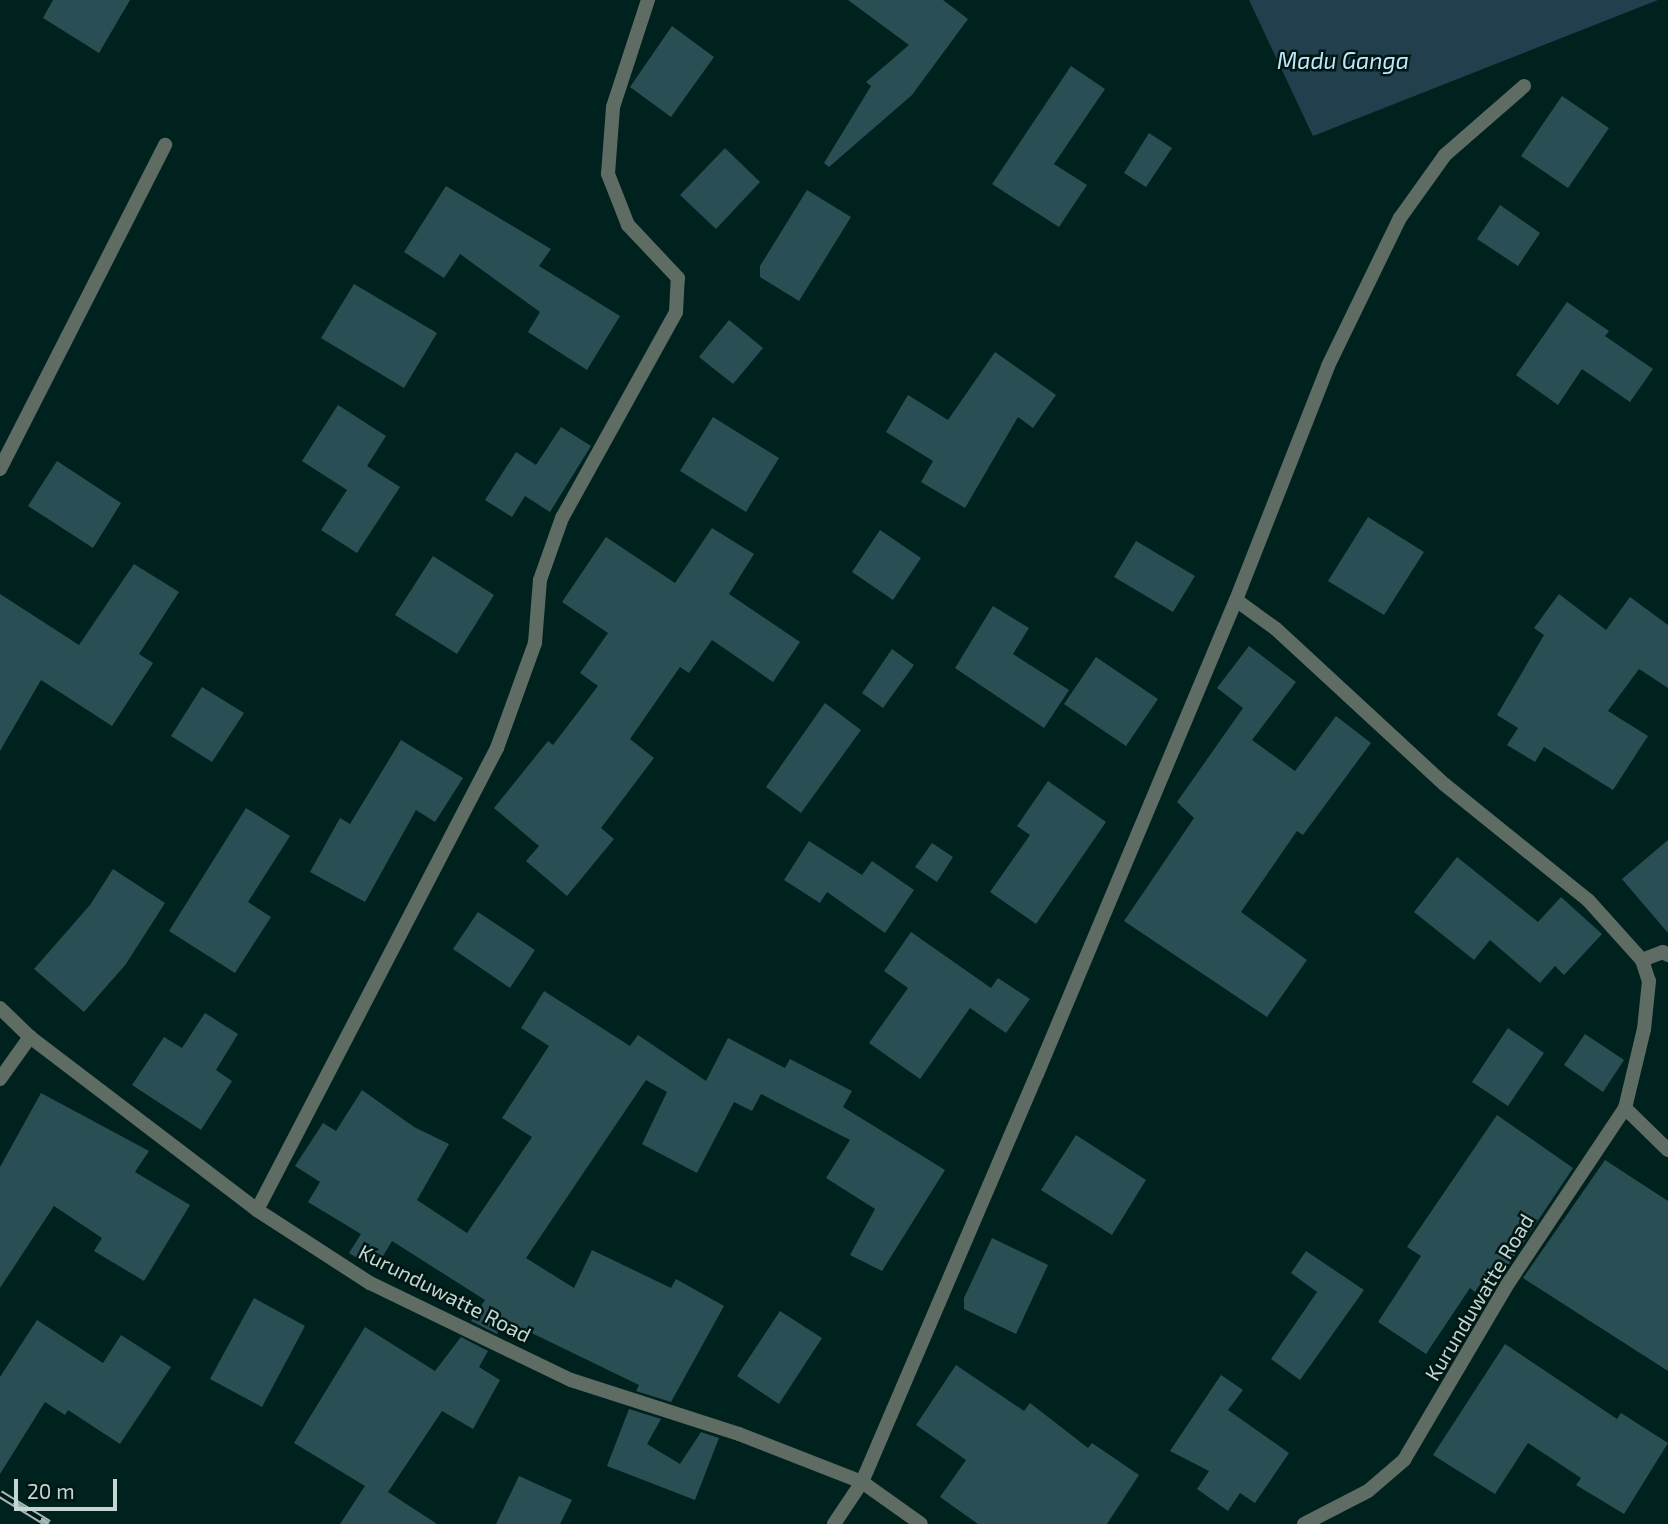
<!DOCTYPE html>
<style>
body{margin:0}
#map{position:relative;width:1668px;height:1524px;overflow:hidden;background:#00221e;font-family:"Exo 2",sans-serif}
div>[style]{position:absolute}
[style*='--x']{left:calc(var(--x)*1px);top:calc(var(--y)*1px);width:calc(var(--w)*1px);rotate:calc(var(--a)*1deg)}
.water>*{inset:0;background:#223f4e}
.building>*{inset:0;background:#294f54}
.lane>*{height:14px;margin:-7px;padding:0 7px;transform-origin:7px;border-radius:7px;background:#5f6c64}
.street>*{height:14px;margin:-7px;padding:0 7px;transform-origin:7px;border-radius:7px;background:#5f6c64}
.rail>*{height:8px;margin-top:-4px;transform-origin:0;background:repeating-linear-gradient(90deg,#001714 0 16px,#a4b9b5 0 32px);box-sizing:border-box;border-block:2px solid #a4b9b5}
span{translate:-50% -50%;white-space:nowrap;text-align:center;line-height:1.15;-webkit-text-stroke:5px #001714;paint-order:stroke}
.street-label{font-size:21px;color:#c4d6d2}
.water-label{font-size:23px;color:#c3e5f8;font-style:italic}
.scale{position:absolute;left:14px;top:1479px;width:103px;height:32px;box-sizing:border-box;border:4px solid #c4d6d2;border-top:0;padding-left:9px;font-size:21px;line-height:24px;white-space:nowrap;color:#c4d6d2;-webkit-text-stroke:5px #001714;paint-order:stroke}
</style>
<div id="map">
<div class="water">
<i style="clip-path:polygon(1249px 0,1658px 0,1313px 136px)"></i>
</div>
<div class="building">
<i style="clip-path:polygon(53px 0,130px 0,99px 53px,43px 18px)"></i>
<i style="clip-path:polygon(848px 0,943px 0,968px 19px,912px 95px,829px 167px,824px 163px,871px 86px,866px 82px,909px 45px)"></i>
<i style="clip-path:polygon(672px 26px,714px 57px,671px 117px,630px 87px)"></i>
<i style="clip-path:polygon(1071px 66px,1105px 89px,1054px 164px,1087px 185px,1059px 227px,992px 184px)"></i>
<i style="clip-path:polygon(1562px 96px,1609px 128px,1568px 188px,1521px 156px)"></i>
<i style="clip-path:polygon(1149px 133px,1172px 148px,1146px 187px,1124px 173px)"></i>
<i style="clip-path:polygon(725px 148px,760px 182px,716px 229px,680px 195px)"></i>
<i style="clip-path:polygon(446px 186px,551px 249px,539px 266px,620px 316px,587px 370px,528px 332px,540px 312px,460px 254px,444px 278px,404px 252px)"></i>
<i style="clip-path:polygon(807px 190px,851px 217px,799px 301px,760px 277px,760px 266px)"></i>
<i style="clip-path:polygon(1500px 205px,1540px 233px,1518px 266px,1477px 239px)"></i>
<i style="clip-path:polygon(354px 284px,437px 333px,404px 388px,321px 338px)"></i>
<i style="clip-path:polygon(1567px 302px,1609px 331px,1605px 336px,1653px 369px,1630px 402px,1582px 369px,1558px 405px,1516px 375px)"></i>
<i style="clip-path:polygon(729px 320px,763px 348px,733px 384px,699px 357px)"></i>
<i style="clip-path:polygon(995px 352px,1056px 395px,1033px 428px,1018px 417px,965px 508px,921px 482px,933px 461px,886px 432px,908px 395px,948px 420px)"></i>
<i style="clip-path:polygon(338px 405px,386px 436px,367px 466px,400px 487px,357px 553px,321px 530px,347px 490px,302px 461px)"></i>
<i style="clip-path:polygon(713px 417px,779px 458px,746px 512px,680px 471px)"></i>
<i style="clip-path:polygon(561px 427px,591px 446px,550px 512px,525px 496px,512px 517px,485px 500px,516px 452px,536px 465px)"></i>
<i style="clip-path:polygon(57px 461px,121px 503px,93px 548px,28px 506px)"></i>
<i style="clip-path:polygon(1368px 517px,1424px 552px,1384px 615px,1328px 581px)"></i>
<i style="clip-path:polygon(712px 528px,754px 554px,729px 594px,800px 642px,773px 682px,712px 640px,689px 673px,680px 667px,630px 739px,654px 758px,601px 828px,614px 839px,567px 896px,526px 861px,539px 846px,494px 808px,548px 741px,553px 745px,598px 686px,580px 673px,608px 633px,562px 602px,606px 537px,675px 583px)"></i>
<i style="clip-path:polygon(880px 530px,921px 558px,893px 600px,852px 572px)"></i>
<i style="clip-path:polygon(1136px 541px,1195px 576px,1173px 612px,1114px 577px)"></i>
<i style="clip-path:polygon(433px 556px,494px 595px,457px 654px,395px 615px)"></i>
<i style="clip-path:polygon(134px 564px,179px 592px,139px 654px,153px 663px,112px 726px,41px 680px,0 751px,0 594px,79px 645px)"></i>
<i style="clip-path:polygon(1559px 594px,1606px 630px,1630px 597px,1668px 625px,1668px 688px,1639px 669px,1608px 711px,1648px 736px,1613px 790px,1544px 747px,1535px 762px,1507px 745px,1518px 728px,1497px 715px,1544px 635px,1534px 628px)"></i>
<i style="clip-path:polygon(993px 606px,1029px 628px,1013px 654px,1069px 690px,1044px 728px,955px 668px)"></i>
<i style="clip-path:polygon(1249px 646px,1296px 682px,1252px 740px,1295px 771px,1336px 716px,1371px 743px,1303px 835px,1297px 831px,1241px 912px,1307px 960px,1267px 1017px,1124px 921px,1194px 818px,1177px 802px,1243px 708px,1217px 688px)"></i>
<i style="clip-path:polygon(892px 649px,914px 665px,883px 708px,862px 693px)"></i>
<i style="clip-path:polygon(1096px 657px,1158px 699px,1126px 746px,1064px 704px)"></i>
<i style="clip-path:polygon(202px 687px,244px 713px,212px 762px,171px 736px)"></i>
<i style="clip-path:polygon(825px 703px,861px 730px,801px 813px,766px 787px)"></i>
<i style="clip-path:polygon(401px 740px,463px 778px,435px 822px,416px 810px,365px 902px,310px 872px,340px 818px,350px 824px)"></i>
<i style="clip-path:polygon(1048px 781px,1106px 822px,1036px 924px,990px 892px,1030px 835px,1017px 826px)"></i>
<i style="clip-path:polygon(246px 808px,290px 836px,248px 902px,271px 917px,235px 973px,169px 931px)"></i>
<i style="clip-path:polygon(1668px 840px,1668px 933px,1622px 879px)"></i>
<i style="clip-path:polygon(809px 841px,862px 875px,872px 861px,914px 890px,885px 933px,827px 892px,820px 903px,784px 880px)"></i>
<i style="clip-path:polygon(932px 843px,953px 857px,937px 882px,915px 867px)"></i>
<i style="clip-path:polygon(1457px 857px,1538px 922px,1561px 897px,1602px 934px,1564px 975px,1555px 966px,1540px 983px,1490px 940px,1474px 960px,1414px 912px)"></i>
<i style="clip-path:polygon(113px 869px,165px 903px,126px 964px,84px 1012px,34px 969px,90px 905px)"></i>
<i style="clip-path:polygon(478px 912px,535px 950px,510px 988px,453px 949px)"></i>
<i style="clip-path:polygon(911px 932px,991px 988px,998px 978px,1030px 999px,1006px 1033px,970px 1008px,920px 1079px,869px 1043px,908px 988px,884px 971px)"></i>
<i style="clip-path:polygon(544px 991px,630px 1046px,638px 1035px,706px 1081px,728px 1038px,785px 1068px,790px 1059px,852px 1091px,843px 1107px,945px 1170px,882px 1271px,850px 1255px,875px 1209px,826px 1178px,850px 1140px,761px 1094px,752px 1111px,734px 1102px,697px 1173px,642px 1144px,667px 1092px,646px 1080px,526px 1258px,574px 1288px,592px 1250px,671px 1288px,676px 1279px,724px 1306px,671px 1402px,636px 1391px,639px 1385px,505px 1320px,497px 1334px,471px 1321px,485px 1300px,392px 1241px,375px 1269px,349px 1253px,361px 1234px,308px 1202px,320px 1182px,295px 1166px,323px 1123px,336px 1131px,362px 1090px,414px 1127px,449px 1144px,417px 1200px,467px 1233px,532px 1137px,502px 1118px,549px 1046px,521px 1028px)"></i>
<i style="clip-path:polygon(205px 1013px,238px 1034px,216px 1070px,232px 1081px,201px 1130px,132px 1085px,164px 1037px,182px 1048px)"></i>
<i style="clip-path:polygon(1508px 1028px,1544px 1053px,1508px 1106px,1472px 1082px)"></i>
<i style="clip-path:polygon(1585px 1034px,1624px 1060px,1603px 1092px,1564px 1065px)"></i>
<i style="clip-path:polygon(41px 1093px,149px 1151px,135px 1172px,190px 1205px,144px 1281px,94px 1251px,102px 1238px,54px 1206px,0 1288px,0 1167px)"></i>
<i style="clip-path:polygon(1497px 1115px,1573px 1168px,1507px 1267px,1496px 1260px,1475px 1292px,1470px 1288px,1426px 1354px,1378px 1322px,1421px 1256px,1407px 1247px)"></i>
<i style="clip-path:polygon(1076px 1135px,1146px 1180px,1112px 1235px,1041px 1190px)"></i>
<i style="clip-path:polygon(1605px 1160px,1668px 1201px,1668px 1371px,1523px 1278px)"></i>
<i style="clip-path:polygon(992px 1238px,1048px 1265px,1016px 1334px,964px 1309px,964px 1298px)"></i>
<i style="clip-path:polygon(1306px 1251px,1364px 1290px,1300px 1380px,1271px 1359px,1317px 1292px,1291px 1273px)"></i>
<i style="clip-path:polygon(254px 1298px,305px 1326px,262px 1407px,210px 1379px)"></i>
<i style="clip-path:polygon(780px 1311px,822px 1338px,779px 1404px,737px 1376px)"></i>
<i style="clip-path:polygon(37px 1320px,103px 1363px,121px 1335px,171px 1367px,120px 1444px,68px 1410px,65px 1415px,45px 1402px,0 1474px,0 1377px)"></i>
<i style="clip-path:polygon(365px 1327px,435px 1371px,461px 1337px,488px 1351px,479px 1367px,500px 1380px,473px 1429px,442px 1411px,388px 1492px,437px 1524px,340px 1524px,365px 1486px,294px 1443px)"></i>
<i style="clip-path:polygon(1505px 1344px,1617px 1419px,1621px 1413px,1668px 1443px,1624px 1514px,1576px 1485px,1581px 1478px,1528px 1443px,1495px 1494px,1433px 1455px)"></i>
<i style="clip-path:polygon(956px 1365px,1024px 1411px,1030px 1403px,1088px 1448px,1092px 1443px,1139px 1475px,1107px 1524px,978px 1524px,940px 1497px,966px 1460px,916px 1425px)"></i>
<i style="clip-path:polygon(1221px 1375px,1243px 1390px,1228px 1410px,1289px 1453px,1255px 1503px,1240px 1493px,1228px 1511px,1197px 1489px,1209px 1471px,1170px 1451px)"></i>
<i style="clip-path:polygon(629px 1409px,661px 1419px,647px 1444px,680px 1464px,701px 1432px,719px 1438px,695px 1500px,607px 1466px)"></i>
<i style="clip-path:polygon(519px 1476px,572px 1500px,560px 1524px,496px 1524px)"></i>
</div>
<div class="lane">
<i style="--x:1236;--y:600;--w:49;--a:35.9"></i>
<i style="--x:1276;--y:629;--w:229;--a:42.7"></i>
<i style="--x:1444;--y:784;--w:185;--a:38.9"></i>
<i style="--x:1588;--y:900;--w:81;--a:48"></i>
<i style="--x:1642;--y:960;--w:22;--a:72"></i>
<i style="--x:1649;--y:981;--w:48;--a:95.9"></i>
<i style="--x:1644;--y:1029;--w:81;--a:103.5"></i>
<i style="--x:1642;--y:960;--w:22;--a:-21"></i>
<i style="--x:1663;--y:952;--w:6;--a:31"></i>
<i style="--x:0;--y:1079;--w:52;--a:-54.5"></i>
<i style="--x:834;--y:1524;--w:50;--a:-56.3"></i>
<i style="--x:862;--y:1482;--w:444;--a:-66.8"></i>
<i style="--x:1037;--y:1074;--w:514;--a:-67.23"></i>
<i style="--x:1236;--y:600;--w:251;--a:-68.5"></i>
<i style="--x:1328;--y:366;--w:165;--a:-64.1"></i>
<i style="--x:1400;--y:218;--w:77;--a:-54.5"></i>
<i style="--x:1445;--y:155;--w:105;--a:-41.1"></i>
</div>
<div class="street">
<i style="--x:0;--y:469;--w:364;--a:-63"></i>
<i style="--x:0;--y:1008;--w:42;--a:44"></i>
<i style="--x:30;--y:1037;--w:285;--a:37.3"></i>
<i style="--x:257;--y:1210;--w:135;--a:32.9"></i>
<i style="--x:370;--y:1283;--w:223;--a:25.8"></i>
<i style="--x:571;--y:1380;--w:176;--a:17.8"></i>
<i style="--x:739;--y:1434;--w:132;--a:21.3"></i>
<i style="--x:862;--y:1482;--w:72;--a:35.4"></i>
<i style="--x:257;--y:1210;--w:521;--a:-62.55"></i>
<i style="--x:497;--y:748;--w:112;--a:-70.1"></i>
<i style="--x:535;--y:643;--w:63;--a:-85.5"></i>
<i style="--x:540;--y:580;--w:66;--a:-70.5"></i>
<i style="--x:562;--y:518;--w:235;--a:-61"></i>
<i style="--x:676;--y:312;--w:34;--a:-87"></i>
<i style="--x:678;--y:278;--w:73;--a:-133.3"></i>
<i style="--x:628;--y:225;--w:55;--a:-111.4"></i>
<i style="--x:608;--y:174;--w:67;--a:-85.7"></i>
<i style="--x:613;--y:107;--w:113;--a:-71.9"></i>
<i style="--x:1304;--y:1524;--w:72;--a:-27.3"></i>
<i style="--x:1368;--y:1491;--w:48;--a:-40.7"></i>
<i style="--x:1404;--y:1460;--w:207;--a:-59.5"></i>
<i style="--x:1509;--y:1282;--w:209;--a:-56.3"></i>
<i style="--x:1625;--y:1108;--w:60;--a:44.3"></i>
</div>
<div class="rail">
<i style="--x:0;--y:1494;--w:57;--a:31.5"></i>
</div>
<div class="street-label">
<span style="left:445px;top:1293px;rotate:27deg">Kurunduwatte Road</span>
<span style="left:1479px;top:1297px;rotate:-59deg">Kurunduwatte Road</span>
</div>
<div class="water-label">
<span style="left:1343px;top:60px">Madu Ganga</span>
</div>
<div class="scale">20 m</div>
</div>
